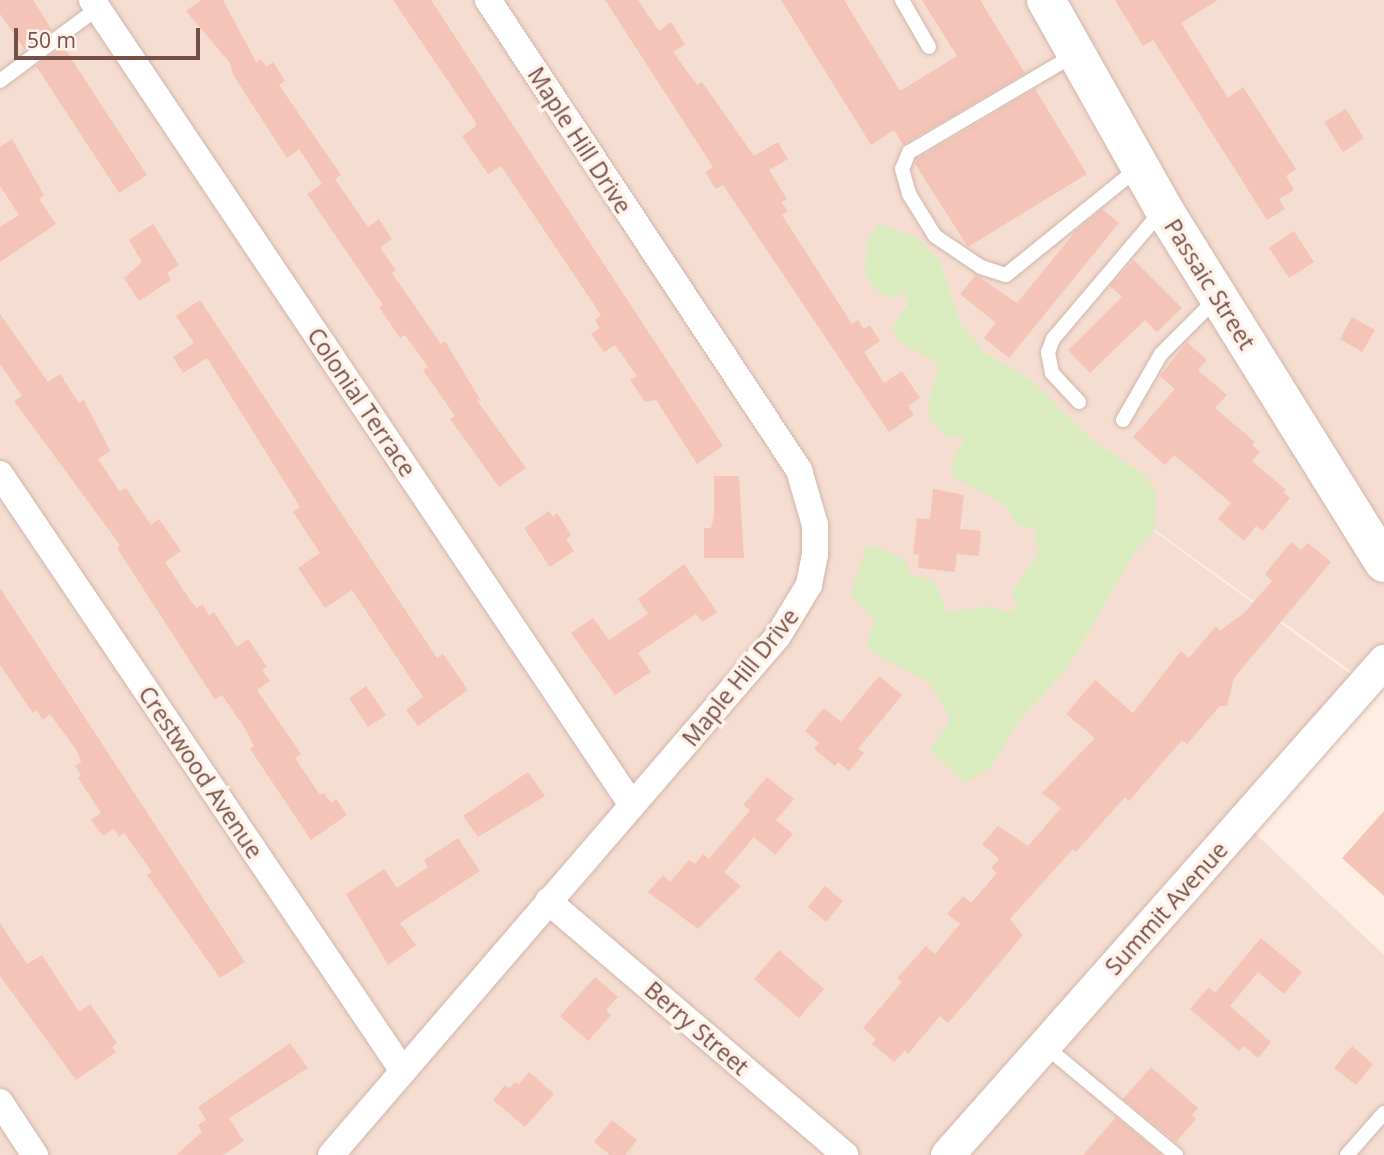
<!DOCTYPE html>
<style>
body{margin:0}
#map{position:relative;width:1384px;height:1155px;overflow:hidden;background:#fdede2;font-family:"Open Sans",sans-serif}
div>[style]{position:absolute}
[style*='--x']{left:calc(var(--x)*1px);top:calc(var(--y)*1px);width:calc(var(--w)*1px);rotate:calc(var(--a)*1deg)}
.residential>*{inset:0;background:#f5ddd1}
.green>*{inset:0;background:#daebc0}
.building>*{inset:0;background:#f4c4b9}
.roads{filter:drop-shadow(0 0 2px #d1b5ac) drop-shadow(0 0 2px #d1b5ac)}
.service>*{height:14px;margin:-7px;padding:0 7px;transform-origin:7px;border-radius:7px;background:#fff}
.minor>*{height:26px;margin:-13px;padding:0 13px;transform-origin:13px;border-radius:13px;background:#fff}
.tertiary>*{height:33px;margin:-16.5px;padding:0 16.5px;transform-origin:16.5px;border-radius:16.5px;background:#fff}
.secondary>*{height:38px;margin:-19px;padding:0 19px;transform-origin:19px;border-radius:19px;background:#fff}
span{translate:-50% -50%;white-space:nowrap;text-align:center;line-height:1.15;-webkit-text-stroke:7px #fff2ea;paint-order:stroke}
.street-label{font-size:23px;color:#764f48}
.scale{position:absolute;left:14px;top:28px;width:186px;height:32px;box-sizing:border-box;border:4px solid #764f48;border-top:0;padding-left:9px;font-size:21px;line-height:24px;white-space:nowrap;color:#764f48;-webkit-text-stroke:5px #fff2ea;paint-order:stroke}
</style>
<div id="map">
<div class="residential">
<i style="clip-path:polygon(0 0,1384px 0,1384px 661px,1366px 682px,1155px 530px,1146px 476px,1092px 440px,1031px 380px,985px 353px,960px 322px,939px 259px,890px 297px,903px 293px,907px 302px,892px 327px,939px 364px,929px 400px,966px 438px,952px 459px,952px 475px,1004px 505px,1017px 525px,1035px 528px,1038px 553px,1012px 591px,1018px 608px,1006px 612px,948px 612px,933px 580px,874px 619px,866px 649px,930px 682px,950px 720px,991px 768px,1022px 717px,1069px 666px,1136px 550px,1154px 531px,1364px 684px,1243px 822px,1384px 955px,1384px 1155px,0 1155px)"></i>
</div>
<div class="green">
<i style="clip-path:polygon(879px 224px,918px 238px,939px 259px,960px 322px,985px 353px,1031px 380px,1092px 440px,1146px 476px,1156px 494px,1155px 530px,1136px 550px,1069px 666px,1022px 717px,991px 768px,965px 783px,930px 750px,950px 720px,930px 683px,866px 649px,874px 619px,850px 595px,866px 546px,879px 547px,905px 560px,911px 575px,933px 580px,948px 612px,993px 606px,1007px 612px,1017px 608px,1012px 591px,1038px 553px,1035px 529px,1017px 525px,1004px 505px,952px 476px,952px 459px,966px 438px,943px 435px,929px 419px,929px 400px,939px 364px,899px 341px,892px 327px,907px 303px,903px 293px,890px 298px,874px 288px,865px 273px,868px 238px)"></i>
</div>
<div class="building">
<i style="clip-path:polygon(0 0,33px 0,52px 30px,25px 50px,0 14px)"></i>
<i style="clip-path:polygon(201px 0,223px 0,256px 62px,261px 59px,266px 67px,273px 62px,285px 81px,279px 85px,341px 175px,335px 179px,368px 227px,379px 219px,392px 239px,380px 248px,396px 270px,392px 273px,441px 344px,445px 341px,481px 401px,476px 399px,526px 468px,499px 487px,450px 419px,455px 416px,423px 370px,428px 367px,405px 335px,400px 338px,379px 307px,383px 305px,307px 194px,322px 184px,299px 149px,287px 158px,233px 75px,230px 63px,186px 11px)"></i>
<i style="clip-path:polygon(393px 0,431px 0,723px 446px,697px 464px,656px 400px,645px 402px,630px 380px,637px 376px,615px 345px,604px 352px,591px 334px,600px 328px,595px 320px,601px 315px,501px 166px,488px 174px,462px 136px,476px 126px,475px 121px)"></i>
<i style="clip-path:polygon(605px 0,638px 0,659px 31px,671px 22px,685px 44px,673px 52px,697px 85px,702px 82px,754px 156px,778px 142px,788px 159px,769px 170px,787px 199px,781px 202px,788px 211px,782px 215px,852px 324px,858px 320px,864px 329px,870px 325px,880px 341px,864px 352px,884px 383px,902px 371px,920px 398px,908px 406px,914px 415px,889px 432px,723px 185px,716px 189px,705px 172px,713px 167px)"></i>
<i style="clip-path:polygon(781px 0,844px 0,900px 91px,957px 56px,922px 0,980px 0,1025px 73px,903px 145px,894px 130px,871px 145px)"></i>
<i style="clip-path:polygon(1115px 0,1218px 0,1181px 23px,1228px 98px,1243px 87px,1296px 169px,1286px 176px,1294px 190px,1279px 199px,1285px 209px,1267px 220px,1153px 40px,1143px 46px)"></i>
<i style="clip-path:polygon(63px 46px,147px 175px,119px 193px,36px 66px)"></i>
<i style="clip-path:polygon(1035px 89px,1087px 174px,968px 247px,915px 164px,917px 159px)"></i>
<i style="clip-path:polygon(1346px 109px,1364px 138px,1343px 152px,1324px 122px)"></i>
<i style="clip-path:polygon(12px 139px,44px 195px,39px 199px,56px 224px,0 262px,0 227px,19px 215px,0 186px,0 147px)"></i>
<i style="clip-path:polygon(1102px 209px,1119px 223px,1009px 358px,984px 338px,996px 323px,960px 294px,976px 275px,1017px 303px,1075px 232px)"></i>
<i style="clip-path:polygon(153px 224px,179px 265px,167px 273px,171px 280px,139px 301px,124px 278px,142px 262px,129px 240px)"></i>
<i style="clip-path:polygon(1294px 231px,1314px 262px,1289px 278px,1269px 248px)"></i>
<i style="clip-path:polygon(1134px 260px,1182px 308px,1157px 332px,1145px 320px,1090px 373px,1068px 350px,1122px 297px,1110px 286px)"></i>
<i style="clip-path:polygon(200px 300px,437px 658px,443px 654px,468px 690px,418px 726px,406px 710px,423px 697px,352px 590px,325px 608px,298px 568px,320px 553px,293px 512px,300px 507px,207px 358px,183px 373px,173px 357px,194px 343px,176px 316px)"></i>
<i style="clip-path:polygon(0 314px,48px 382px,60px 374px,79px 403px,84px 400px,110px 451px,98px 459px,120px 492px,126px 488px,151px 525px,159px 519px,181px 551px,165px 562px,190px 600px,197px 608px,202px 604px,209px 615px,214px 612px,237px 647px,248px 639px,267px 667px,262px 670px,270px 681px,257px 690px,301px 754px,295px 758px,320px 795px,324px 793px,331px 803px,336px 799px,347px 815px,311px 840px,250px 749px,254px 746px,246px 730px,222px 695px,215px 700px,117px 548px,120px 545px,14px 401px,22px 396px,0 364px)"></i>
<i style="clip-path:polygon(1352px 317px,1375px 330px,1362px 352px,1340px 339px)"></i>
<i style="clip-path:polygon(1187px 342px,1207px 360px,1198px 370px,1227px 395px,1215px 408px,1255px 442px,1252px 445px,1260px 452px,1252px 461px,1286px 490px,1283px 492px,1290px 498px,1263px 531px,1256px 526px,1244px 541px,1218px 519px,1231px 503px,1174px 455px,1165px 465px,1133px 437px,1175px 389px,1160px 376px)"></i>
<i style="clip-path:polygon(714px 476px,739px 476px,744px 558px,704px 558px,704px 528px,711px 528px,714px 516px)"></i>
<i style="clip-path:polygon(933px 489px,964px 495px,960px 529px,981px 531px,979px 556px,957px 554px,955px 572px,918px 568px,919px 555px,913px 554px,917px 518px,930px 519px)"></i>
<i style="clip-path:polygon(549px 511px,553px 517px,557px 513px,571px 535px,566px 539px,574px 551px,550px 567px,524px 528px)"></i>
<i style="clip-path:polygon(1291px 542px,1301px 550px,1308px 543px,1331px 562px,1234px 678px,1227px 706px,1220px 706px,1187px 744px,1182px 740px,1129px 801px,1125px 797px,1076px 852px,1073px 849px,1010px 919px,1023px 935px,976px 991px,948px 1023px,940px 1016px,908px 1054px,905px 1050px,894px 1062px,872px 1044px,876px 1039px,863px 1028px,902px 982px,897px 978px,926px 946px,935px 954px,960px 924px,947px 914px,963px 896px,971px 903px,997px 873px,991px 868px,999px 859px,982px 844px,998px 826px,1028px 846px,1061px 808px,1042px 793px,1095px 738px,1066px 714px,1095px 680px,1133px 713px,1181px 651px,1189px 658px,1216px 626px,1220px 631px,1244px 613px,1272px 581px,1265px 574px)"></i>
<i style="clip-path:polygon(684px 564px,717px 612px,702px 622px,696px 614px,638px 653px,651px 672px,615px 695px,571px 633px,593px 618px,609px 640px,648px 614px,638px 599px)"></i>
<i style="clip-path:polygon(0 588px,245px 962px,220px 978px,147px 875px,152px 872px,124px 833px,119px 837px,114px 829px,103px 836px,91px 820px,101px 813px,78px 778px,81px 775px,75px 766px,81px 762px,77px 751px,50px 714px,43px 720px,36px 710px,33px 713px,0 665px)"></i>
<i style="clip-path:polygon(879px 676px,902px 695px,858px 749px,864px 753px,849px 771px,838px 762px,835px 766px,814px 749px,819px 743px,805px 731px,824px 708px,841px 722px)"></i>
<i style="clip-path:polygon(366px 686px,386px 715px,368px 727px,349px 698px)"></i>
<i style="clip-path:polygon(528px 772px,545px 796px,478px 837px,463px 816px)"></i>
<i style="clip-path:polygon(767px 777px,794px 799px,776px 820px,793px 834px,775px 855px,754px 837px,724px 872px,741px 886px,698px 929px,648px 892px,663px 875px,670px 882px,689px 860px,695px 864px,703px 854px,709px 859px,750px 810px,743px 805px)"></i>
<i style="clip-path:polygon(1384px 811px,1384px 896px,1342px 858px)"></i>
<i style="clip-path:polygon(458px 838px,480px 871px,400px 923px,416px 945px,388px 965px,346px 894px,384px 869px,397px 888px,428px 867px,424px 860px)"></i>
<i style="clip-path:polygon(825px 886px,843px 901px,826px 922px,808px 907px)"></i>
<i style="clip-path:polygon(0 923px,27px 964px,42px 955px,79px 1012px,90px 1004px,117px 1043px,112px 1047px,116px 1052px,76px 1080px,0 976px)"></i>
<i style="clip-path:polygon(1261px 938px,1302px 972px,1284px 994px,1258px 972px,1230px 1006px,1271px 1042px,1258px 1058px,1244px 1046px,1239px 1051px,1190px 1009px,1209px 987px,1215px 993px)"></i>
<i style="clip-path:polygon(779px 950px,824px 989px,799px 1018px,754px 979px)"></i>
<i style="clip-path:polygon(595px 977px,618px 997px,606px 1010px,611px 1015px,588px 1041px,560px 1016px)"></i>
<i style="clip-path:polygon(290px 1043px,308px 1068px,229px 1118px,244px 1141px,223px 1155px,176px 1155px,202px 1132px,198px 1125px,206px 1120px,198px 1107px)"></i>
<i style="clip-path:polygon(1352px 1046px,1373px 1064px,1356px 1085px,1334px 1068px)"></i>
<i style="clip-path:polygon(1151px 1067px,1198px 1108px,1192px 1115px,1196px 1119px,1176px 1142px,1123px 1099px)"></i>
<i style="clip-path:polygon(529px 1072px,554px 1094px,525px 1127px,493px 1100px,505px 1085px,509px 1088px,515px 1082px,519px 1084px)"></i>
<i style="clip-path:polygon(1116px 1117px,1161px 1155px,1083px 1155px)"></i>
<i style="clip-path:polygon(612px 1120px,637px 1140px,625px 1155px,610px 1155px,594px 1142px)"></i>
</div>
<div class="roads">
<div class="service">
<i style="--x:902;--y:0;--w:54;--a:60.1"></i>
<i style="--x:1074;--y:55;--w:191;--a:149.5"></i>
<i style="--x:909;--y:152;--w:18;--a:112"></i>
<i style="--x:902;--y:169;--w:26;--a:74"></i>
<i style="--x:909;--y:194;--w:49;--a:58.2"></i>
<i style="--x:935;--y:236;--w:55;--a:34"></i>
<i style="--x:981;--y:267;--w:26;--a:18"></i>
<i style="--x:1006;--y:275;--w:170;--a:-39"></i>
<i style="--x:0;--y:81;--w:122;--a:-36.7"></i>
<i style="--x:1079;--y:402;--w:40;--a:-133"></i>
<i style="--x:1052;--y:373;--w:21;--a:-101"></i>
<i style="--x:1048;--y:352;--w:14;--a:-69"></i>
<i style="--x:1053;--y:339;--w:156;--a:-49.7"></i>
<i style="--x:1154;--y:220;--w:13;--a:-29"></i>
<i style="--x:1123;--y:420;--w:76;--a:-60.1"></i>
<i style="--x:1161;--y:354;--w:79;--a:-45"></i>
<i style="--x:1044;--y:1045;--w:172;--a:39.8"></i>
<i style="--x:1347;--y:1155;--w:56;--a:-48.6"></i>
</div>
<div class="minor">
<i style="--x:92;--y:0;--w:969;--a:56.15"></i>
<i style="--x:0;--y:474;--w:720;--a:55.98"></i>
<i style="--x:548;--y:901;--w:391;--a:40.5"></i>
<i style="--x:0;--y:1102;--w:64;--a:56.6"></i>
<i style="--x:331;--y:1155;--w:685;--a:-49.26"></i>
<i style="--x:778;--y:636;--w:60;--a:-58.7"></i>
<i style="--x:809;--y:585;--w:31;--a:-79"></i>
<i style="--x:815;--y:555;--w:30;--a:-90"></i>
<i style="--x:815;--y:525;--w:57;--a:-106.2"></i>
<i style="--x:799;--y:470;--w:564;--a:-123.49"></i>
</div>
<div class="tertiary">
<i style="--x:947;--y:1155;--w:660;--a:-48.5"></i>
</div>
<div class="secondary">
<i style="--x:1046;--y:0;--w:244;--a:60.6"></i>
<i style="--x:1166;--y:213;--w:412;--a:58.1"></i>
</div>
</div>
<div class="street-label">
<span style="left:580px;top:140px;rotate:57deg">Maple Hill Drive</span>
<span style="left:1210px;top:284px;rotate:58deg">Passaic Street</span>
<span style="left:362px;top:402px;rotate:56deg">Colonial Terrace</span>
<span style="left:740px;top:677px;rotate:-51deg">Maple Hill Drive</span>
<span style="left:201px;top:772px;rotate:56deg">Crestwood Avenue</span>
<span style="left:1166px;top:908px;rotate:-48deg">Summit Avenue</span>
<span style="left:697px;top:1028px;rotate:41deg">Berry Street</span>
</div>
<div class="scale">50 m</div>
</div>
